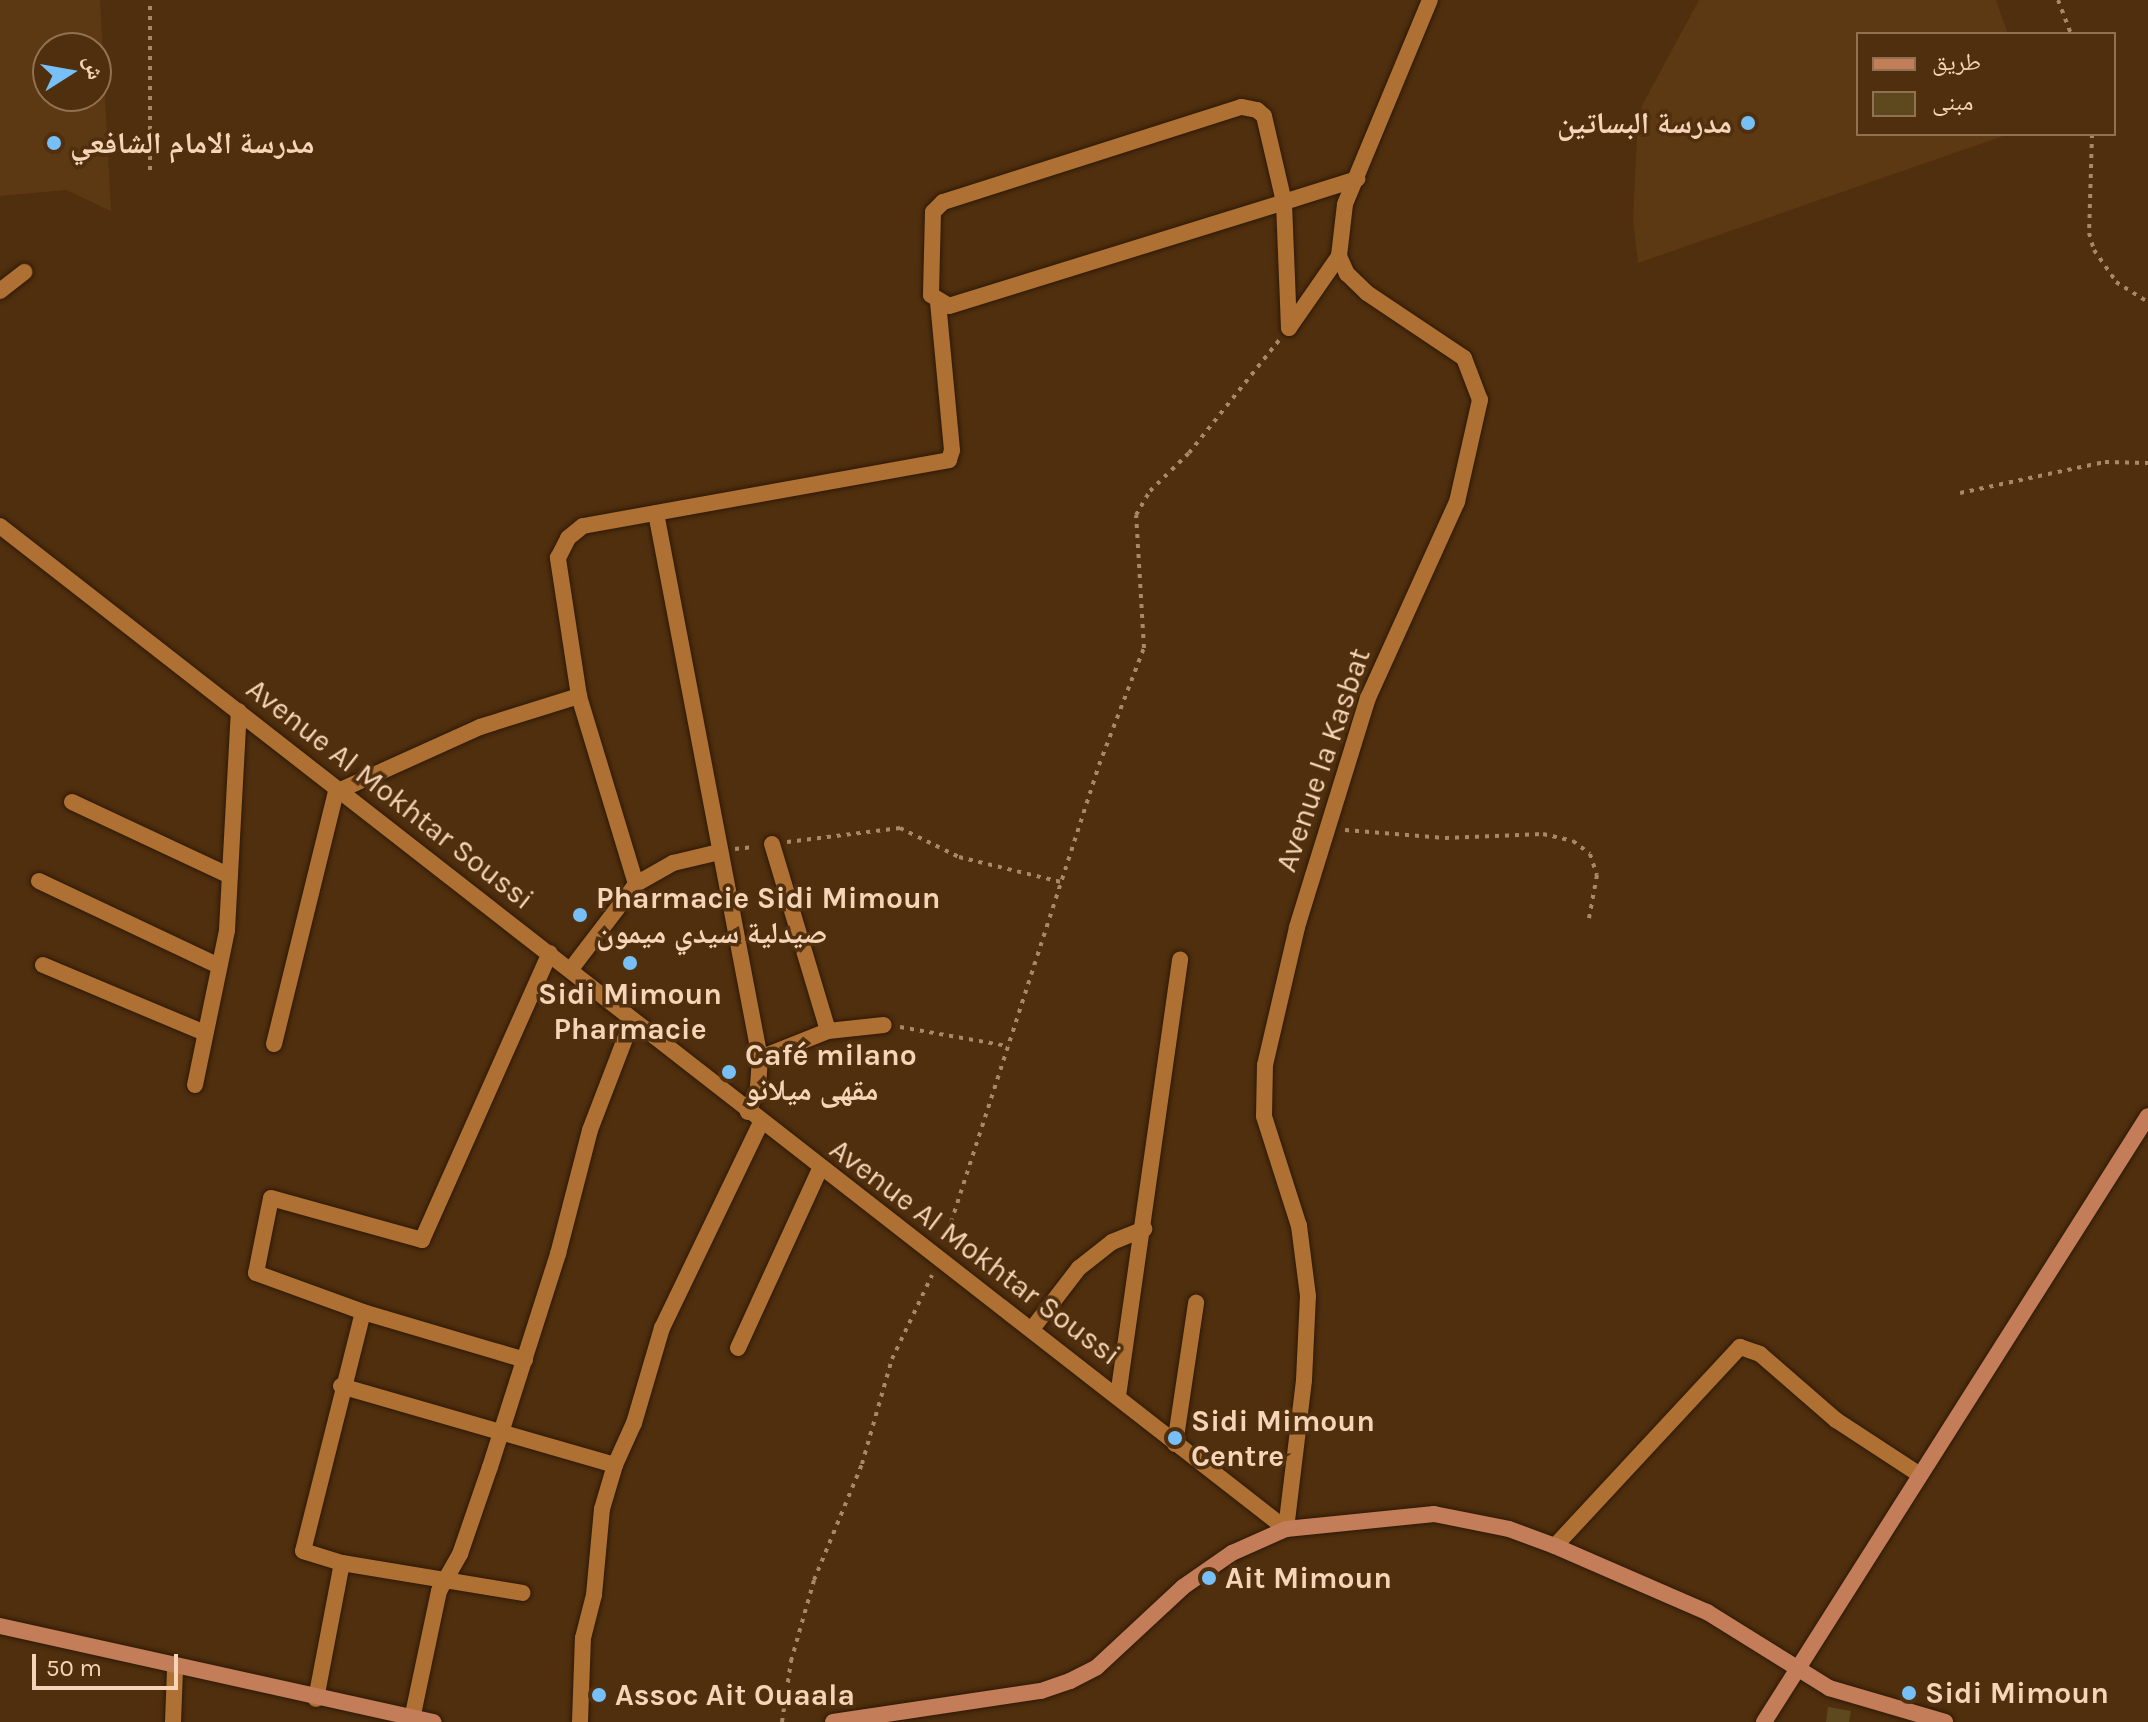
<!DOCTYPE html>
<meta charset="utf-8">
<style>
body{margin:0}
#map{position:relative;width:2148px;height:1722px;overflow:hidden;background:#4f2f0e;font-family:Karla,"Noto Naskh Arabic",sans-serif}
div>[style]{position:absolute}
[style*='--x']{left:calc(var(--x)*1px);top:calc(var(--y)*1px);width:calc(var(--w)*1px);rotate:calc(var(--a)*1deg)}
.built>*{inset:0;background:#5c3813}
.building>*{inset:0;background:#5e481e}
.path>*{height:4px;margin-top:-2px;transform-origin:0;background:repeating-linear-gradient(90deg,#a98869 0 4px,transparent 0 10px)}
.roads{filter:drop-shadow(0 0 2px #2d1906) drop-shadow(0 0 2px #2d1906)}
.street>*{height:16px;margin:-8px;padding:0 8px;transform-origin:8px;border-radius:8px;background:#ae7033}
.secondary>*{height:16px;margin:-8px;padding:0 8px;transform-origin:8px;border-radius:8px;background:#c37d59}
.dots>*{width:22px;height:22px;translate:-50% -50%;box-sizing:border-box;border:4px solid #4f2f0e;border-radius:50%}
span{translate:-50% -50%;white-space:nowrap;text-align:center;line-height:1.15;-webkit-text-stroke:7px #4f2f0e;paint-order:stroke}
.poi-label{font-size:30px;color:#f6d4b7;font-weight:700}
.right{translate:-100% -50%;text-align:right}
.left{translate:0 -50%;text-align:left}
.street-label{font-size:30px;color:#f6d4b7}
.legend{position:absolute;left:1856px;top:32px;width:260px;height:104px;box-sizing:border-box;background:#4f2f0e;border:2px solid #927152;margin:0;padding:10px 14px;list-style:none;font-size:24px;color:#f6d4b7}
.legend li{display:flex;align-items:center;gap:16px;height:40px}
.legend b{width:40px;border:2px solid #927152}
.north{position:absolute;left:32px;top:32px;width:80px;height:80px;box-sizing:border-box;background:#4f2f0e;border:2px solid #927152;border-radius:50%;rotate:79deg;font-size:22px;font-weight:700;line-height:32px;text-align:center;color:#f6d4b7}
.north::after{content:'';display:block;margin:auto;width:28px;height:36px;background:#76c0f7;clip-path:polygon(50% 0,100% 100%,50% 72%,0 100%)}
.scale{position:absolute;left:32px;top:1654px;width:146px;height:36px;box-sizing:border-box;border:4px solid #f6d4b7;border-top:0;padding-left:10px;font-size:24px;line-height:28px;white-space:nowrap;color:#f6d4b7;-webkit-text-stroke:6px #4f2f0e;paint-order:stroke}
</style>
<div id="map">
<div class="built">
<i style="clip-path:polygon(evenodd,0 0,100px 0,111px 211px,66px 190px,0 196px,0 0,48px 48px,96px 48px,96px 96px,48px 96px,48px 48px)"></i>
<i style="clip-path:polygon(1699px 0,1996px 0,2008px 34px,1858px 34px,1858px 134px,2009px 134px,1638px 263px,1633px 221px,1638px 113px)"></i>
</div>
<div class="building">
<i style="clip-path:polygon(1828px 1707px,1851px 1711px,1849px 1722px,1826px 1722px)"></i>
</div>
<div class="path">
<i style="--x:2058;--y:0;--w:36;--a:69"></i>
<i style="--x:2092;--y:134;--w:99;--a:91.7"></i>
<i style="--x:2089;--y:233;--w:18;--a:74"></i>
<i style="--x:2094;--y:250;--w:39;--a:55"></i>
<i style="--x:2116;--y:282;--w:38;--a:32"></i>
<i style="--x:150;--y:170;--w:170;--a:-90"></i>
<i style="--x:1960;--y:493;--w:148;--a:-12.1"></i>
<i style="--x:2105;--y:462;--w:43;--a:1.3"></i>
<i style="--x:1345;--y:830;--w:100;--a:4.6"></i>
<i style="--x:1445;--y:838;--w:98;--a:-2.3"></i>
<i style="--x:1543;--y:834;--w:31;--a:13"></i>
<i style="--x:1573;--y:841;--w:21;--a:37"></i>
<i style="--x:1590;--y:854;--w:22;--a:72"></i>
<i style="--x:1597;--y:875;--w:44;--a:100.5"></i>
<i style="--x:787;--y:842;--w:114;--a:-7.1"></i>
<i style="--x:900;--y:828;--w:66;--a:26.2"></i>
<i style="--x:959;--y:857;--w:105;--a:13.8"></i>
<i style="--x:735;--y:849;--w:19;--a:-6"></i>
<i style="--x:900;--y:1027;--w:110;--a:10"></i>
<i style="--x:945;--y:1241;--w:500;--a:-72.07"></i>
<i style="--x:1099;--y:765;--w:125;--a:-69"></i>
<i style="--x:1144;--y:648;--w:133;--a:-93.4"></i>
<i style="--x:1136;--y:515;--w:28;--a:-60"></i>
<i style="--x:1150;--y:491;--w:54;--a:-44.3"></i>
<i style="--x:1189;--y:453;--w:146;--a:-51.4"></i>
<i style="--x:782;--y:1722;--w:62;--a:-81.6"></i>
<i style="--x:791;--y:1661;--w:84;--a:-74.1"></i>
<i style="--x:814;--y:1580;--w:126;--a:-67.5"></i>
<i style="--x:862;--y:1464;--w:109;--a:-74.1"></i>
<i style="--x:892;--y:1359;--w:93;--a:-64.5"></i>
</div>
<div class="roads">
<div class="street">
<i style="--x:0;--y:291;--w:31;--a:-38"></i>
<i style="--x:1289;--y:328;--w:126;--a:-92.3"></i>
<i style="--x:1284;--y:202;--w:88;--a:-103.1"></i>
<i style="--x:1264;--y:116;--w:9;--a:-139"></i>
<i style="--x:1257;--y:110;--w:16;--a:-169"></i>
<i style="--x:1241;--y:107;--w:313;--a:162.3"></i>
<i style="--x:943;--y:202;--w:14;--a:135"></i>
<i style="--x:933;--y:212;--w:83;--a:91.4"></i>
<i style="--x:931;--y:295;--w:21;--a:31"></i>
<i style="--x:949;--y:306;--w:351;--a:-17.2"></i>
<i style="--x:1284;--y:202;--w:77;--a:-17.5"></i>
<i style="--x:1289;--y:328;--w:88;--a:-55.2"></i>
<i style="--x:656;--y:513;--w:555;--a:79.2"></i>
<i style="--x:760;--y:1058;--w:30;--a:94"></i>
<i style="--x:758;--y:1088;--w:26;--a:113"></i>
<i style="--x:0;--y:526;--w:1631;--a:37.95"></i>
<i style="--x:72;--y:802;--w:174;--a:25.1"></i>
<i style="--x:772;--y:844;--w:195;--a:73.3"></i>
<i style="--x:39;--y:881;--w:199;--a:25.3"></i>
<i style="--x:636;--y:884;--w:196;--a:-106.9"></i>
<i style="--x:579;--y:696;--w:140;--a:-98.7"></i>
<i style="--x:558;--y:558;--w:22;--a:-63"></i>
<i style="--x:568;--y:538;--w:19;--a:-39"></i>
<i style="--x:583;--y:526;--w:372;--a:-10.2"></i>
<i style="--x:949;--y:460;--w:10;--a:-73"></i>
<i style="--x:952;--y:450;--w:148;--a:-95.4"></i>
<i style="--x:43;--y:965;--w:176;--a:22.8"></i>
<i style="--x:571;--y:969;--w:107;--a:-52.6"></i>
<i style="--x:636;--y:884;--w:43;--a:-29.6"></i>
<i style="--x:673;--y:863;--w:47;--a:-13.4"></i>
<i style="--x:274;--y:1044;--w:260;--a:-76.2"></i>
<i style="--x:336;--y:792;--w:158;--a:-24.3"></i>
<i style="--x:480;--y:727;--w:104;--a:-17.4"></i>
<i style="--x:760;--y:1058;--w:73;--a:-21.7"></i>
<i style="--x:828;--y:1031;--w:56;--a:-6.1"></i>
<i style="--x:195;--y:1085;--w:158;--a:-78.3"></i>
<i style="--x:227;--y:930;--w:219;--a:-86.9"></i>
<i style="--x:363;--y:1312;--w:246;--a:104.1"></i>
<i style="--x:303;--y:1551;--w:41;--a:17.1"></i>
<i style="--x:342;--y:1563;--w:183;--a:9.4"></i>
<i style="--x:1032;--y:1329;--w:77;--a:-52.4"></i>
<i style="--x:1079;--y:1268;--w:42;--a:-38.2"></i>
<i style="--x:1112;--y:1242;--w:35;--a:-22"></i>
<i style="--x:738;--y:1348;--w:197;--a:-65.4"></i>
<i style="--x:525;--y:1360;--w:166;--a:-163.5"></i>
<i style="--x:366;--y:1313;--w:117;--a:-160"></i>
<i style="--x:256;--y:1273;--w:76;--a:-78.7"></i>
<i style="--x:271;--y:1198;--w:157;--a:15.5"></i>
<i style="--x:422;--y:1240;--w:314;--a:-66"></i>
<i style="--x:341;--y:1386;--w:285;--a:16.1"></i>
<i style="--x:1118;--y:1396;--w:441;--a:-81.9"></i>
<i style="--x:1175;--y:1444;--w:143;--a:-81.5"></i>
<i style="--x:1286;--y:1529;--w:150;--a:-83.1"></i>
<i style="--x:1304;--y:1380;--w:84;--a:-87.3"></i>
<i style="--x:1308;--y:1296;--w:71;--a:-97.3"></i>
<i style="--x:1299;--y:1226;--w:115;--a:-107.7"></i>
<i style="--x:1264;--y:1116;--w:51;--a:-88.9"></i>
<i style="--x:1265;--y:1065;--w:142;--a:-76.9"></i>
<i style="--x:1297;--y:927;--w:240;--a:-72.8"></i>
<i style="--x:1368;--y:698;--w:215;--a:-65.6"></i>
<i style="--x:1457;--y:502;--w:105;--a:-77.3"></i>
<i style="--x:1480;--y:400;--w:45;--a:-110.9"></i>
<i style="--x:1464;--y:358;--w:117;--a:-146.2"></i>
<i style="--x:1367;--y:293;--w:28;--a:-136"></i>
<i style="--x:1347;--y:274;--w:20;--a:-114"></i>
<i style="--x:1339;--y:256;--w:52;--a:-83.4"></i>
<i style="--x:1345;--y:204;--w:221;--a:-67.4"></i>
<i style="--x:1555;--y:1546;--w:272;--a:-47.1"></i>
<i style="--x:1740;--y:1347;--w:21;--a:19"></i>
<i style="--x:1760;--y:1354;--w:101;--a:41"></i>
<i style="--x:1836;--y:1420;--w:100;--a:33.2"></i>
<i style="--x:316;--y:1699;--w:138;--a:-79.2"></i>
<i style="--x:412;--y:1719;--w:131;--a:-78.1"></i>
<i style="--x:439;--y:1591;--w:43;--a:-60.4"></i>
<i style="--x:460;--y:1554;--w:92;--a:-71"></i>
<i style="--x:490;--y:1467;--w:224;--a:-72.3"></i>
<i style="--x:558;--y:1254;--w:128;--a:-75.5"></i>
<i style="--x:590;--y:1130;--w:115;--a:-69"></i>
<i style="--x:173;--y:1722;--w:53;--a:-87.8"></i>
<i style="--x:580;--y:1722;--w:84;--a:-88"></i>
<i style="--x:583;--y:1638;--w:44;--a:-75.7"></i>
<i style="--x:594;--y:1595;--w:86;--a:-84.7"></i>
<i style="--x:602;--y:1509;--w:46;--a:-73.5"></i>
<i style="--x:615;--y:1465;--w:46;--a:-65.7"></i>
<i style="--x:634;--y:1423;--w:99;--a:-73.6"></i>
<i style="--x:662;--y:1328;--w:229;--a:-64.3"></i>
</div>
<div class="secondary">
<i style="--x:0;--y:1626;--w:444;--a:12.5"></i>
<i style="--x:833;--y:1722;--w:210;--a:-8.5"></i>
<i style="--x:1041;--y:1691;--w:31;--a:-19"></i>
<i style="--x:1070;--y:1681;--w:30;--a:-27"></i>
<i style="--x:1097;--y:1667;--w:117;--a:-42.9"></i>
<i style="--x:1183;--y:1587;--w:60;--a:-34.8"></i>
<i style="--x:1232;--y:1553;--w:59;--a:-24"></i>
<i style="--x:1286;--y:1529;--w:149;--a:-5.8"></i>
<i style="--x:1434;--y:1514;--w:76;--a:11.3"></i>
<i style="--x:1509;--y:1529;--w:49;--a:20.3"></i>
<i style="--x:1555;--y:1546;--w:166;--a:23.5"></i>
<i style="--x:1707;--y:1612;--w:144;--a:31.9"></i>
<i style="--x:1829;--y:1688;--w:121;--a:16.3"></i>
<i style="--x:1764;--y:1722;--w:717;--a:-57.64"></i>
</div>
</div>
<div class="dots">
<i style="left:1748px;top:123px;background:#76c0f7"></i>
<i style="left:54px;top:143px;background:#76c0f7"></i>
<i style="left:580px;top:915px;background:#76c0f7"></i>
<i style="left:630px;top:963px;background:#76c0f7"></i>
<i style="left:729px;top:1072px;background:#76c0f7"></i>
<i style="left:1175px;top:1438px;background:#76c0f7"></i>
<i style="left:1209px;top:1578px;background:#76c0f7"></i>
<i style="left:1909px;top:1693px;background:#76c0f7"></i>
<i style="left:599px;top:1695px;background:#76c0f7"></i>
</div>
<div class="poi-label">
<span class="right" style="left:1732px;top:123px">مدرسة البساتين</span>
<span class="left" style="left:70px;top:143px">مدرسة الامام الشافعي</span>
<span class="left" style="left:596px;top:915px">Pharmacie Sidi Mimoun<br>صيدلية سيدي ميمون</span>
<span style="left:630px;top:1011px">Sidi Mimoun<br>Pharmacie</span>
<span class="left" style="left:745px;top:1072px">Café milano<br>مقهى ميلانو</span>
<span class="left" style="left:1191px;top:1438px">Sidi Mimoun<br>Centre</span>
<span class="left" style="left:1225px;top:1578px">Ait Mimoun</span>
<span class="left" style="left:1925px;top:1693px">Sidi Mimoun</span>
<span class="left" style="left:615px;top:1695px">Assoc Ait Ouaala</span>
</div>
<div class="street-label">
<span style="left:1323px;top:760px;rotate:-71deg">Avenue la Kasbat</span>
<span style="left:390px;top:794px;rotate:38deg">Avenue Al Mokhtar Soussi</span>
<span style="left:975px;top:1252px;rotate:37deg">Avenue Al Mokhtar Soussi</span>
</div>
<ul class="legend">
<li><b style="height:10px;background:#c37d59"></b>طريق</li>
<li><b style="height:22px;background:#5e481e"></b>مبنى</li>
</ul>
<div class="north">ش</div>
<div class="scale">50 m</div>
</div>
